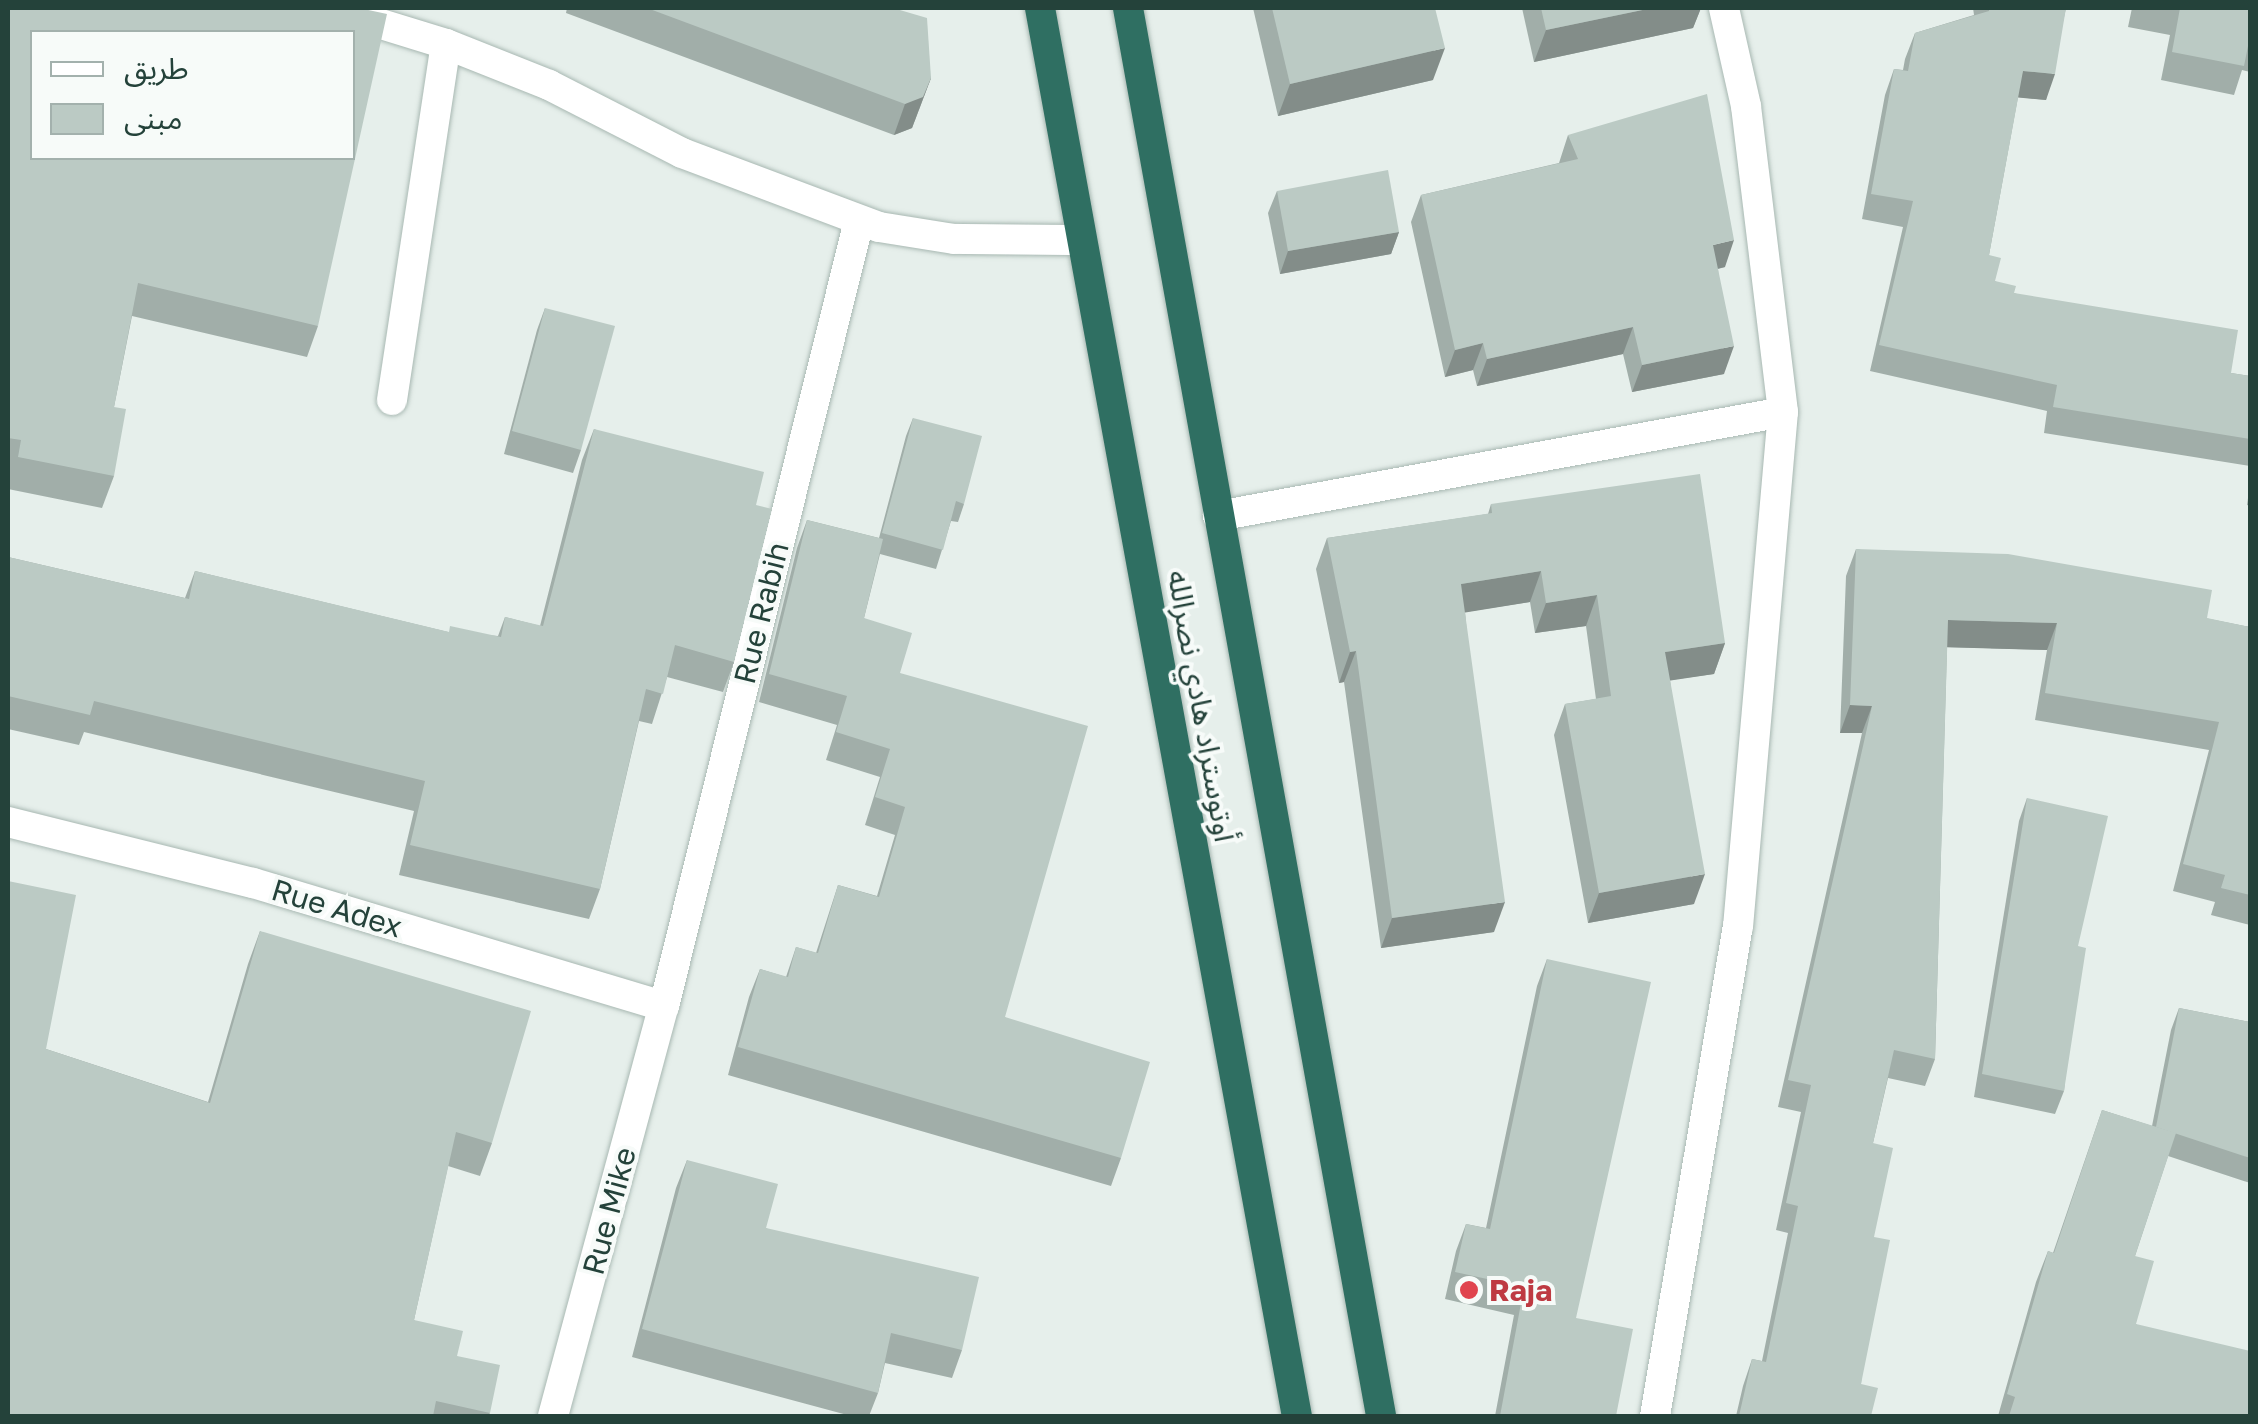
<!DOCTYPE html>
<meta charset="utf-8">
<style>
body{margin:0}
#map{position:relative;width:2258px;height:1424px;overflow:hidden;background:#e6efeb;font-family:"Golos Text","Noto Sans Arabic",sans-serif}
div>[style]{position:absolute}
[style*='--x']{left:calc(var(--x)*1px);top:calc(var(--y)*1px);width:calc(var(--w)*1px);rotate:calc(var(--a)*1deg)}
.roads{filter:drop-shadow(0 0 2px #a8b8b2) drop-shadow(0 0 2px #a8b8b2)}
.minor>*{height:30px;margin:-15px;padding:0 15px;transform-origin:15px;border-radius:15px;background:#fff}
.highway>*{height:30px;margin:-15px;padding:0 15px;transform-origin:15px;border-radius:15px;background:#2f6f62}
.wall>*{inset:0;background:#a1aea9}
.shaded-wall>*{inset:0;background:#838d89}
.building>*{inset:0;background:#bbcac4}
.dots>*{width:28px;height:28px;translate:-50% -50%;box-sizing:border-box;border:5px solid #f7fbf9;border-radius:50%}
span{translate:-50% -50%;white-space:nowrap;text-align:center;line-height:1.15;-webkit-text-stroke:8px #f7fbf9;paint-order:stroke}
.street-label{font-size:30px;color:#24423a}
.health-label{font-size:30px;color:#be3a42;font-weight:700}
.left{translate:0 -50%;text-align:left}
.frame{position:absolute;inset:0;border:10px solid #24423a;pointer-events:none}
.legend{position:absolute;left:30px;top:30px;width:325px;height:130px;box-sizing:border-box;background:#f7fbf9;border:2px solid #a3b1ad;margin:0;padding:12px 18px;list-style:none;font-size:30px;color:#24423a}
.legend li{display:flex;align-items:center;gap:20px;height:50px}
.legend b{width:50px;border:2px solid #a3b1ad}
</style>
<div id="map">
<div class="roads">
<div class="minor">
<i style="--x:329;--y:8;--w:122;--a:17.1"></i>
<i style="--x:446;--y:44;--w:111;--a:21.7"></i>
<i style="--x:549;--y:85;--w:149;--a:27.1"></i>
<i style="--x:682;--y:153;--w:210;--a:20.6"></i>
<i style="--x:879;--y:227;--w:76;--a:9.1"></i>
<i style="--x:954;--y:239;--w:126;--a:0.5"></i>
<i style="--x:392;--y:400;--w:360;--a:-81.4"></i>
<i style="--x:1218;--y:516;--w:574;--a:-10.43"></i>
<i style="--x:8;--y:822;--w:252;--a:14"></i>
<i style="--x:253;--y:883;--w:429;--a:16.7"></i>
<i style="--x:553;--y:1416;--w:425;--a:-74.9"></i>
<i style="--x:664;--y:1006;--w:809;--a:-76.05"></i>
<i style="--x:1655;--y:1416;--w:496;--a:-80.4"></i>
<i style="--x:1738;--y:927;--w:517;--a:-85.01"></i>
<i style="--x:1783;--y:412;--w:308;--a:-96.9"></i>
<i style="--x:1746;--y:106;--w:100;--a:-102.7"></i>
</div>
<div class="highway">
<i style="--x:1040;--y:8;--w:1431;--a:79.66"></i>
<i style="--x:1128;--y:8;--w:1431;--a:79.81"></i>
</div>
</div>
<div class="wall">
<i style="clip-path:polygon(8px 8px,318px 326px,307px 357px,132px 316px,114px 407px,114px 476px,102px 508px,8px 489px,10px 472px,8px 472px)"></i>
<i style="clip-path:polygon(567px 8px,893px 8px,931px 78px,912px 128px,894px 135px,566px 13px)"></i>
<i style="clip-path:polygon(1253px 8px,1435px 8px,1433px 80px,1278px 116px)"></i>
<i style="clip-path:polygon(1522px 8px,1701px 8px,1693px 28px,1534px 62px)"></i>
<i style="clip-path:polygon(1973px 8px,2066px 8px,2046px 100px,2018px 97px,1989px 255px,1995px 281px,2014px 293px,2231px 373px,2250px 376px,2250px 466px,2044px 433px,2047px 411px,1870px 371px,1903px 227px,1862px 219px,1885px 95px,1894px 69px,1903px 70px,1905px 59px,1915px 33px,1974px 15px)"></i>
<i style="clip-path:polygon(2132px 8px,2250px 8px,2250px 72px,2242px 70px,2234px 95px,2161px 80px,2170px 35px,2128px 27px)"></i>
<i style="clip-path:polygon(1568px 135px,1725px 267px,1718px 269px,1724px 374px,1632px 392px,1623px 354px,1477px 386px,1473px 370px,1445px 377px,1411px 222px,1421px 195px,1559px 163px)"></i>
<i style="clip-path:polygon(1277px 191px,1399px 232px,1391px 254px,1280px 274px,1268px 213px)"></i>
<i style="clip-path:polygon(545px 308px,581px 450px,573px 473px,504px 454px,537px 330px)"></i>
<i style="clip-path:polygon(913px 418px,964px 504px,958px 522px,951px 521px,936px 569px,880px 554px,864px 618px,900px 673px,1005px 1017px,1121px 1158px,1111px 1186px,728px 1075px,749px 997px,760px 969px,786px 977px,796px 947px,816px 953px,838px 885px,877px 896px,895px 835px,865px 825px,880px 777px,826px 760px,837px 725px,759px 702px,797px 548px,807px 520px,879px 538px,906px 436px)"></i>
<i style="clip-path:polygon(594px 429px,756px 505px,734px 662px,723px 692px,667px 677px,652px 724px,639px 721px,600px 889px,589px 919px,399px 875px,414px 811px,84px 732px,79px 745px,8px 729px,8px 557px,185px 598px,195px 571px,448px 632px,498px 636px,505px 617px,540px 626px,582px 460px)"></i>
<i style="clip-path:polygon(2250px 485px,2250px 506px,2247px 505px)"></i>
<i style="clip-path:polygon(1491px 504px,1725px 643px,1714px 674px,1670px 680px,1694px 904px,1588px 923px,1554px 735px,1565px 704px,1596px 699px,1586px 626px,1535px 633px,1530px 602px,1465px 612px,1494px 932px,1381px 948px,1344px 682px,1339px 683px,1316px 569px,1327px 538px,1488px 514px)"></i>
<i style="clip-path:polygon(1856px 549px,2250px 627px,2250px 925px,2211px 915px,2215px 902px,2173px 891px,2209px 750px,2035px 720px,2047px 650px,1947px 647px,1935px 1059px,1925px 1086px,1888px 1078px,1873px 1143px,1874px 1237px,1861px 1384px,1871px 1416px,1736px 1416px,1743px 1386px,1752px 1359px,1762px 1361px,1788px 1233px,1776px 1230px,1801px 1112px,1778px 1107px,1862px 733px,1840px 733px,1846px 576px)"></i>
<i style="clip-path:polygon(2027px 798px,2078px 946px,2064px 1091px,2055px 1114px,1974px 1097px,2019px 821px)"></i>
<i style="clip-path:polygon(260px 931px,492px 1143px,480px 1176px,448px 1166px,414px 1320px,457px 1356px,490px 1413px,488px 1416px,8px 1416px,46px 1049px,208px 1102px,248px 964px)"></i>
<i style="clip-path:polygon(1547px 959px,1576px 1318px,1616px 1416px,1495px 1416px,1514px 1315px,1445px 1299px,1456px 1251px,1466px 1224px,1486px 1228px,1537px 986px)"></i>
<i style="clip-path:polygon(2179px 1008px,2250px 1022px,2250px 1183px,2168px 1156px,2135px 1256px,2136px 1324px,2250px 1416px,1998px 1416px,2036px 1282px,2048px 1251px,2053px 1253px,2102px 1110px,2152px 1126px,2171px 1030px)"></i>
<i style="clip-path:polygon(687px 1160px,766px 1228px,962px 1350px,952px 1378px,885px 1363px,878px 1393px,869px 1416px,851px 1416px,632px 1357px,676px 1188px)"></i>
</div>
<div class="shaded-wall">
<i style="clip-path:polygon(1652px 8px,1701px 8px,1693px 28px,1534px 62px,1546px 30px)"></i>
<i style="clip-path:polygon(1445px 48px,1433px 80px,1278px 116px,1290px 84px)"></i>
<i style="clip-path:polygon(2023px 71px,2055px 74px,2046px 100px,2013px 97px)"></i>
<i style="clip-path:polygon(931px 78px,912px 128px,894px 135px,905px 104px)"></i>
<i style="clip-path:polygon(1399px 232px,1391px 254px,1280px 274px,1288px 251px)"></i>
<i style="clip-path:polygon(1734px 240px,1725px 267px,1703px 272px,1713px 245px)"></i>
<i style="clip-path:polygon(1633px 327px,1623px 354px,1477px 386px,1487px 359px)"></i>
<i style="clip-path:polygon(1483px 343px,1473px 370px,1445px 377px,1455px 350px)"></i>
<i style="clip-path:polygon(1734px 346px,1724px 374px,1632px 392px,1642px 365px)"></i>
<i style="clip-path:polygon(1541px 571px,1530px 602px,1450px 615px,1461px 584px)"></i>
<i style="clip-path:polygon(1597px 595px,1586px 626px,1535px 633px,1546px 603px)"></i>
<i style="clip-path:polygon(1948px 620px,2057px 623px,2047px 650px,1938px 647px)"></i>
<i style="clip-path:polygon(1725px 643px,1714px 674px,1654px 683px,1665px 652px)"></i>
<i style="clip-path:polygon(1356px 651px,1344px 682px,1339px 683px,1350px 652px)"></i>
<i style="clip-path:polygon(1850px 705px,1872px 706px,1862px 733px,1840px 733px)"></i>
<i style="clip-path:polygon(1705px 874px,1694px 904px,1588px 923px,1599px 893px)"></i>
<i style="clip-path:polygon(1505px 902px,1494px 932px,1381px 948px,1392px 918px)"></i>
</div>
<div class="building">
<i style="clip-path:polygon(evenodd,8px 8px,359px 8px,387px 14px,318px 326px,138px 283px,114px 407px,126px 409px,114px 476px,18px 457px,21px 440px,8px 438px,8px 8px,32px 32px,352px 32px,352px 158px,32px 158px,32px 32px)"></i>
<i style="clip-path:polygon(647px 8px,893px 8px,927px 18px,931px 78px,923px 97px,905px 104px)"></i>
<i style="clip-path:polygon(1272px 8px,1435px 8px,1445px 48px,1290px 84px)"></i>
<i style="clip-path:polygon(1541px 8px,1652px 8px,1546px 30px)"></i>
<i style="clip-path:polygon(1989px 8px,2066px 8px,2055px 74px,2023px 71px,1989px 255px,2001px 258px,1995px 281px,2016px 286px,2014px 293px,2238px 330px,2231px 373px,2250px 376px,2250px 439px,2053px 407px,2057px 385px,1879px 345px,1913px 201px,1871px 194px,1894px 69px,1908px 71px,1915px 33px,1989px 11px)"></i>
<i style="clip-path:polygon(2180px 8px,2250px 8px,2250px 41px,2249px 41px,2244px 66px,2172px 52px)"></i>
<i style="clip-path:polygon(1707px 94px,1734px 240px,1713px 245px,1734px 346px,1642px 365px,1633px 327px,1487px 359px,1483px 343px,1455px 350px,1421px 195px,1578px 159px,1568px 135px)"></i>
<i style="clip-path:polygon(1388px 170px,1399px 232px,1288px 251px,1277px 191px)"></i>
<i style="clip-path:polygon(545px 308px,615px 326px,581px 450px,512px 431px)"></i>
<i style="clip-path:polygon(913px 418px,982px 436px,964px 504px,956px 501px,943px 550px,882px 533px)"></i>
<i style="clip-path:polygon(594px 429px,764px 472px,756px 505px,772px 509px,734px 662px,675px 645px,663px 694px,646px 689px,600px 889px,410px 845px,425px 781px,94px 701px,90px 715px,8px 696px,8px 557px,189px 599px,195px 571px,449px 632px,450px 626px,501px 637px,505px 617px,543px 626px)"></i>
<i style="clip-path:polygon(1700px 474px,1725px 643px,1665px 652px,1705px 874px,1599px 893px,1565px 704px,1611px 696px,1597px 595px,1546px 603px,1541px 571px,1461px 584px,1505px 902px,1392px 918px,1356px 651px,1350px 652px,1327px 538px,1492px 513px,1491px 504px)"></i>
<i style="clip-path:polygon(807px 520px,883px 539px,864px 618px,912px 633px,900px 673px,1088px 726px,1005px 1017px,1150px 1062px,1121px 1158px,738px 1047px,760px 969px,788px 977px,796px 947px,818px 953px,838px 885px,879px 897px,905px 807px,875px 797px,890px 749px,836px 732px,847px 696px,769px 674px)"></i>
<i style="clip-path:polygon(1856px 549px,2008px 554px,2212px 590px,2207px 618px,2250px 627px,2250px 895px,2221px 888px,2225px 875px,2183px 864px,2219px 722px,2045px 693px,2057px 623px,1948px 620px,1935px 1059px,1894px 1050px,1873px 1143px,1893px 1148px,1874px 1237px,1890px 1240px,1861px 1384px,1878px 1388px,1871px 1416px,1739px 1416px,1752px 1359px,1766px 1362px,1798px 1206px,1786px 1203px,1811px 1085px,1788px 1080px,1872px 706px,1850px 705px)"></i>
<i style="clip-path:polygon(2027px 798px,2108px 816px,2078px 946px,2086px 948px,2064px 1091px,1982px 1074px)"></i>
<i style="clip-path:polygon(8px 881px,76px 895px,46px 1049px,210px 1103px,260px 931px,531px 1011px,492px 1143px,456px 1132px,414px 1320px,463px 1331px,457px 1356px,500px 1365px,490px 1413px,436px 1401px,433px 1416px,8px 1416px)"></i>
<i style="clip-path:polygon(1547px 959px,1651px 982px,1576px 1318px,1633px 1329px,1616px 1416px,1500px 1416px,1524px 1287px,1455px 1272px,1466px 1224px,1490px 1229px)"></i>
<i style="clip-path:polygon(2179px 1008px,2250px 1022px,2250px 1158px,2156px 1127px)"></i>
<i style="clip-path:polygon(2102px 1110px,2176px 1133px,2135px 1256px,2154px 1261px,2136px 1324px,2250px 1351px,2250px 1416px,2009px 1416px,2015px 1397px,2007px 1394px,2048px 1251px,2054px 1253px)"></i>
<i style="clip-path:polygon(687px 1160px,778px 1184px,766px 1228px,979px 1277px,962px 1350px,891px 1333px,878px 1393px,642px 1329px)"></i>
</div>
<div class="dots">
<i style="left:1469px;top:1290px;background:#e0444e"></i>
</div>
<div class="street-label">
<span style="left:761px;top:613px;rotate:-76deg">Rue Rabih</span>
<span style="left:1202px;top:706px;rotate:80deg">أوتوستراد هادي نصرالله</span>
<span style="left:337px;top:908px;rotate:17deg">Rue Adex</span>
<span style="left:609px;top:1211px;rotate:-75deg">Rue Mike</span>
</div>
<div class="health-label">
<span class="left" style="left:1489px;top:1290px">Raja</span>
</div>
<div class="frame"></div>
<ul class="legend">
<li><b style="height:12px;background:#fff"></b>طريق</li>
<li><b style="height:28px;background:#bbcac4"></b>مبنى</li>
</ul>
</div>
